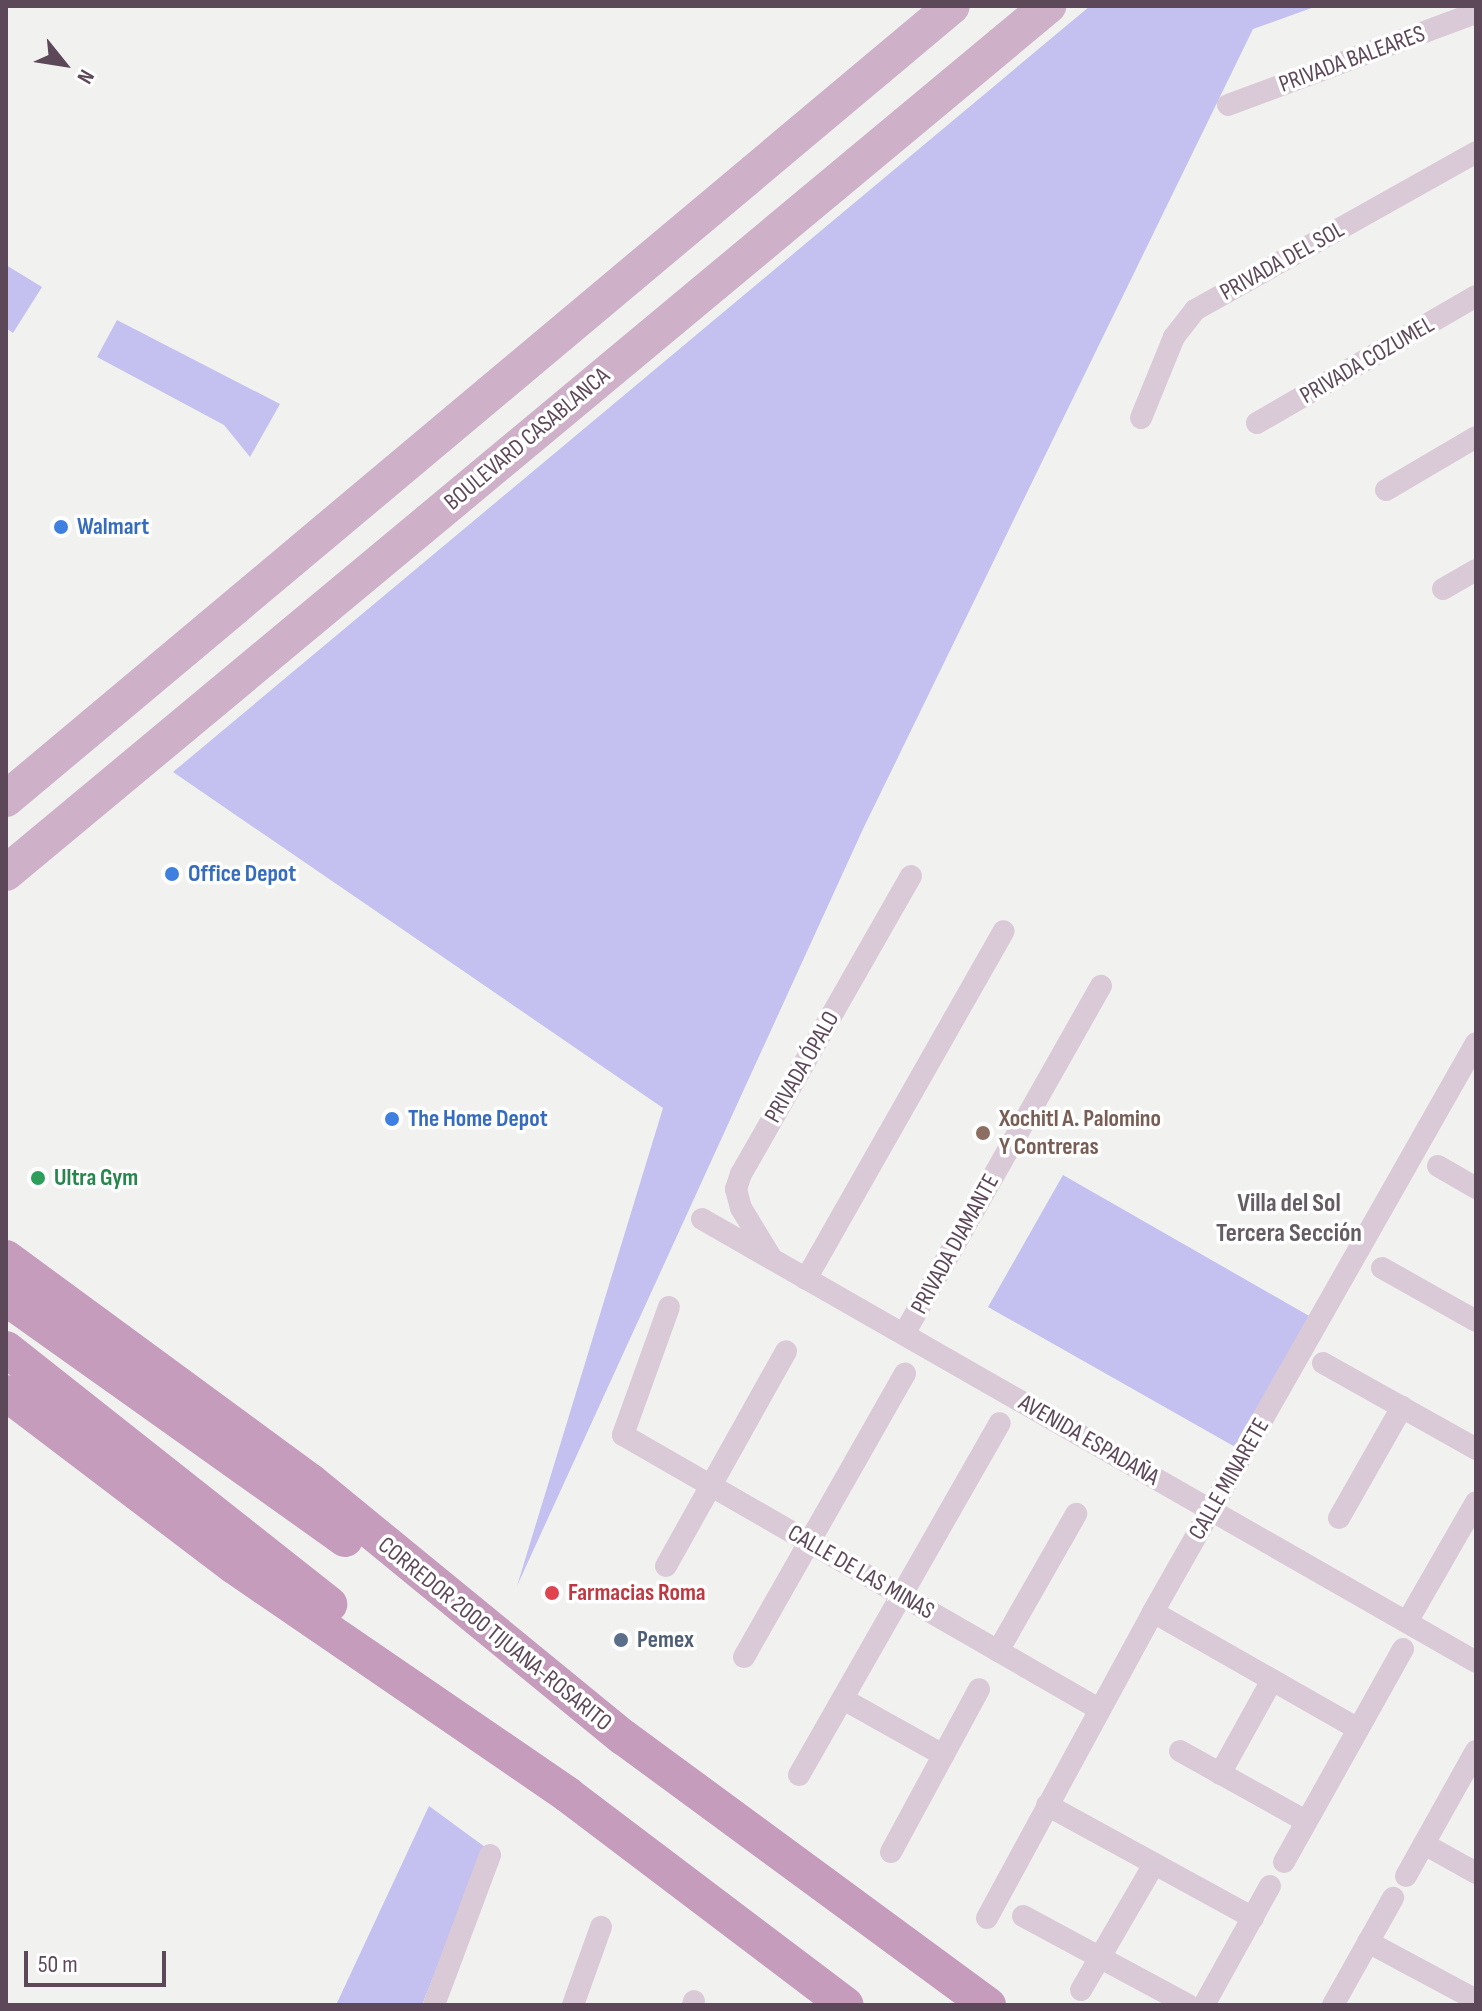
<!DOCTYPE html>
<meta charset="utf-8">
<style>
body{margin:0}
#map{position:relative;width:1482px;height:2011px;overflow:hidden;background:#f1f2f0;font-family:"Sofia Sans Condensed",sans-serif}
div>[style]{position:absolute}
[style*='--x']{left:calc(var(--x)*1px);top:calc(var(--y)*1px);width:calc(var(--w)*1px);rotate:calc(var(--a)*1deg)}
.green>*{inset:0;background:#c4c0ef}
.minor>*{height:22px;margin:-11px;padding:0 11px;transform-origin:11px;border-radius:11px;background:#dacad7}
.primary>*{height:36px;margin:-18px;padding:0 18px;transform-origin:18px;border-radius:18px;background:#ceb0c8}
.trunk>*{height:36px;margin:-18px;padding:0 18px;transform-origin:18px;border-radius:18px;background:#c69cbd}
.dots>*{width:22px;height:22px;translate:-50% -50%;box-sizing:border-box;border:4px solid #fff;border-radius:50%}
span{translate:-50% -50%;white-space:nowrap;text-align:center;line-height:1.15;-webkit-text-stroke:7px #fff;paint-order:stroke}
.street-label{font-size:24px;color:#5d485a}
.shop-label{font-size:24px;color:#366cbe;font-weight:700}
.left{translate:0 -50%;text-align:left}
.education-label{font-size:24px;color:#785e54;font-weight:700}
.leisure-label{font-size:24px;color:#27864d;font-weight:700}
.health-label{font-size:24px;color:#be3a42;font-weight:700}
.service-label{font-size:24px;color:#4e5e75;font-weight:700}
.neighbourhood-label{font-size:26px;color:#655d63;font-weight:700}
.frame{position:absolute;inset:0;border:8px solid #5d485a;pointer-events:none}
.north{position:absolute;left:24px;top:24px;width:80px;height:80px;-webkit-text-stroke:6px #fff;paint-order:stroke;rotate:120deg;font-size:22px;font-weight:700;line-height:32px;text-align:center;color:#5d485a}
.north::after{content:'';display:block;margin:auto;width:28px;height:36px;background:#5d485a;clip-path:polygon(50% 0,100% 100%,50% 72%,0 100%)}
.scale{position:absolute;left:24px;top:1951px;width:142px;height:36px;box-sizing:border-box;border:4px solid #5d485a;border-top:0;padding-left:10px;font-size:24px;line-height:28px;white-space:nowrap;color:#5d485a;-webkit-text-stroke:6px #fff;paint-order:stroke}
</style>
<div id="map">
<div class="green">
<i style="clip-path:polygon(1090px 6px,1317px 6px,1253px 29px,863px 829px,517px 1586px,663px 1108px,173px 772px)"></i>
<i style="clip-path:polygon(6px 265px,42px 287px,13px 333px,6px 328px)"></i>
<i style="clip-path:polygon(117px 320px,280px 404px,250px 457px,224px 425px,97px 357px)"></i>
<i style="clip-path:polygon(1063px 1175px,1318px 1321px,1244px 1452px,988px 1307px)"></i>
<i style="clip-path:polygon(429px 1806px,485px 1847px,422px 2005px,336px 2005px)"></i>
</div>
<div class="minor">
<i style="--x:1228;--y:105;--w:265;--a:-20.4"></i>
<i style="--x:1141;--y:418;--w:87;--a:-67.8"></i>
<i style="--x:1174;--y:337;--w:34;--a:-52"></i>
<i style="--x:1195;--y:310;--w:322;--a:-29.3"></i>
<i style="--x:1257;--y:423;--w:253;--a:-30.1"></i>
<i style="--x:1386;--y:490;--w:104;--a:-30.5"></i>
<i style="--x:1443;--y:589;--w:38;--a:-30"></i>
<i style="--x:1438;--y:1166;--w:44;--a:30.1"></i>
<i style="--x:702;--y:1219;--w:892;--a:29.78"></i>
<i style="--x:772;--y:1259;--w:60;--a:-121.3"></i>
<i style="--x:741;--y:1208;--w:20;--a:-105"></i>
<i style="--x:736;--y:1189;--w:16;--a:-72"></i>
<i style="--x:741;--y:1174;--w:343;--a:-60.3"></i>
<i style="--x:1382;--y:1268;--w:108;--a:29.4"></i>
<i style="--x:806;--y:1279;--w:400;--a:-60.4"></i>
<i style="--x:669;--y:1307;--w:136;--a:109.8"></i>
<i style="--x:623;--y:1435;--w:549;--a:29.93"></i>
<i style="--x:904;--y:1334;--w:400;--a:-60.5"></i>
<i style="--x:1323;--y:1363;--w:176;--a:29.3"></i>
<i style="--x:1339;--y:1518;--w:128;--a:-60.4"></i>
<i style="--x:666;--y:1566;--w:246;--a:-60.8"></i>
<i style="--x:1153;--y:1612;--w:236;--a:29.7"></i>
<i style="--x:1407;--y:1622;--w:138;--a:-60.1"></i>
<i style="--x:998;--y:1651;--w:158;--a:-60.3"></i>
<i style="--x:744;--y:1657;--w:326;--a:-60.4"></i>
<i style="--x:843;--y:1699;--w:115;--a:29.2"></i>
<i style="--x:1180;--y:1751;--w:144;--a:29.1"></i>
<i style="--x:1220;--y:1774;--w:107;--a:-61"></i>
<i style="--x:799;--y:1775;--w:405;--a:-60.3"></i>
<i style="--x:1047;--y:1805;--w:235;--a:28.7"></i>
<i style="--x:1424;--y:1844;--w:60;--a:29.1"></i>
<i style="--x:891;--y:1852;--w:185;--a:-61.6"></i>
<i style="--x:1284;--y:1862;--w:244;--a:-60.8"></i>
<i style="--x:1406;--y:1876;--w:143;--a:-60.8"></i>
<i style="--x:1023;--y:1916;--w:187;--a:28.3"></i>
<i style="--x:987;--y:1918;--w:348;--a:-61.5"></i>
<i style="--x:1153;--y:1612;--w:654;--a:-60.42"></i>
<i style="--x:1368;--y:1942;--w:123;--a:28.2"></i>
<i style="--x:1081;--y:1990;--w:146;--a:-59.9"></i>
<i style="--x:434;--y:2005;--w:160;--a:-69.5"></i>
<i style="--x:573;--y:2005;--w:83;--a:-70.3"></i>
<i style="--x:693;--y:2005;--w:4;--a:-76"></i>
<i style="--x:1204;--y:2005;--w:136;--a:-61"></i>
<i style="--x:1333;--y:2005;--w:123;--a:-60.7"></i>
</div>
<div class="primary">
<i style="--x:6;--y:799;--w:1234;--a:-39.97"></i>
<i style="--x:6;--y:873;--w:1356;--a:-39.76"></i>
</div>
<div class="trunk">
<i style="--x:6;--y:1258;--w:378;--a:36.3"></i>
<i style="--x:311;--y:1482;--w:403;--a:39.3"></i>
<i style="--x:623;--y:1737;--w:453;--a:36.3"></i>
<i style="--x:6;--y:1298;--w:416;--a:35.4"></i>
<i style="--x:6;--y:1349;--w:412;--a:38.3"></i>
<i style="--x:6;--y:1393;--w:286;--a:37.2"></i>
<i style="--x:234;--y:1566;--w:405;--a:34.4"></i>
<i style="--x:568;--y:1795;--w:348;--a:37.1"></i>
</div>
<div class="dots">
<i style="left:61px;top:527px;background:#3f7fe0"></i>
<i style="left:172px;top:874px;background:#3f7fe0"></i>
<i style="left:392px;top:1119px;background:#3f7fe0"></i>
<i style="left:983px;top:1133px;background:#8d6e63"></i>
<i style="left:38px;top:1178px;background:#2e9e5b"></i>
<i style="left:552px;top:1593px;background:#e0444e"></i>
<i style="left:621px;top:1640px;background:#5c6f8a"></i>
</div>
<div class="street-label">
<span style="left:1352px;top:59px;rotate:-20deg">PRIVADA BALEARES</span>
<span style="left:1282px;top:261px;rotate:-29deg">PRIVADA DEL SOL</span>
<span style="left:1367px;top:360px;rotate:-30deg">PRIVADA COZUMEL</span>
<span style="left:527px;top:439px;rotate:-40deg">BOULEVARD CASABLANCA</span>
<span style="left:802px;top:1067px;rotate:-60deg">PRIVADA ÓPALO</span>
<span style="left:955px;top:1244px;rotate:-61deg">PRIVADA DIAMANTE</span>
<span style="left:1089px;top:1440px;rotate:30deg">AVENIDA ESPADAÑA</span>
<span style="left:1229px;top:1479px;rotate:-60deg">CALLE MINARETE</span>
<span style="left:861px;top:1572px;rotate:30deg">CALLE DE LAS MINAS</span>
<span style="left:495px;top:1634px;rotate:39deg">CORREDOR 2000 TIJUANA-ROSARITO</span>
</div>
<div class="shop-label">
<span class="left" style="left:77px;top:527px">Walmart</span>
<span class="left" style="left:188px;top:874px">Office Depot</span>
<span class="left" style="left:408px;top:1119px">The Home Depot</span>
</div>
<div class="education-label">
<span class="left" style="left:999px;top:1133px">Xochitl A. Palomino<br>Y Contreras</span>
</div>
<div class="leisure-label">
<span class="left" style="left:54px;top:1178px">Ultra Gym</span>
</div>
<div class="health-label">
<span class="left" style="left:568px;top:1593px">Farmacias Roma</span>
</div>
<div class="service-label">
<span class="left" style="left:637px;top:1640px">Pemex</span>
</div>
<div class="neighbourhood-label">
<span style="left:1289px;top:1219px">Villa del Sol<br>Tercera Sección</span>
</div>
<div class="frame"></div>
<div class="north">N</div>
<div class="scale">50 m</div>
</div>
